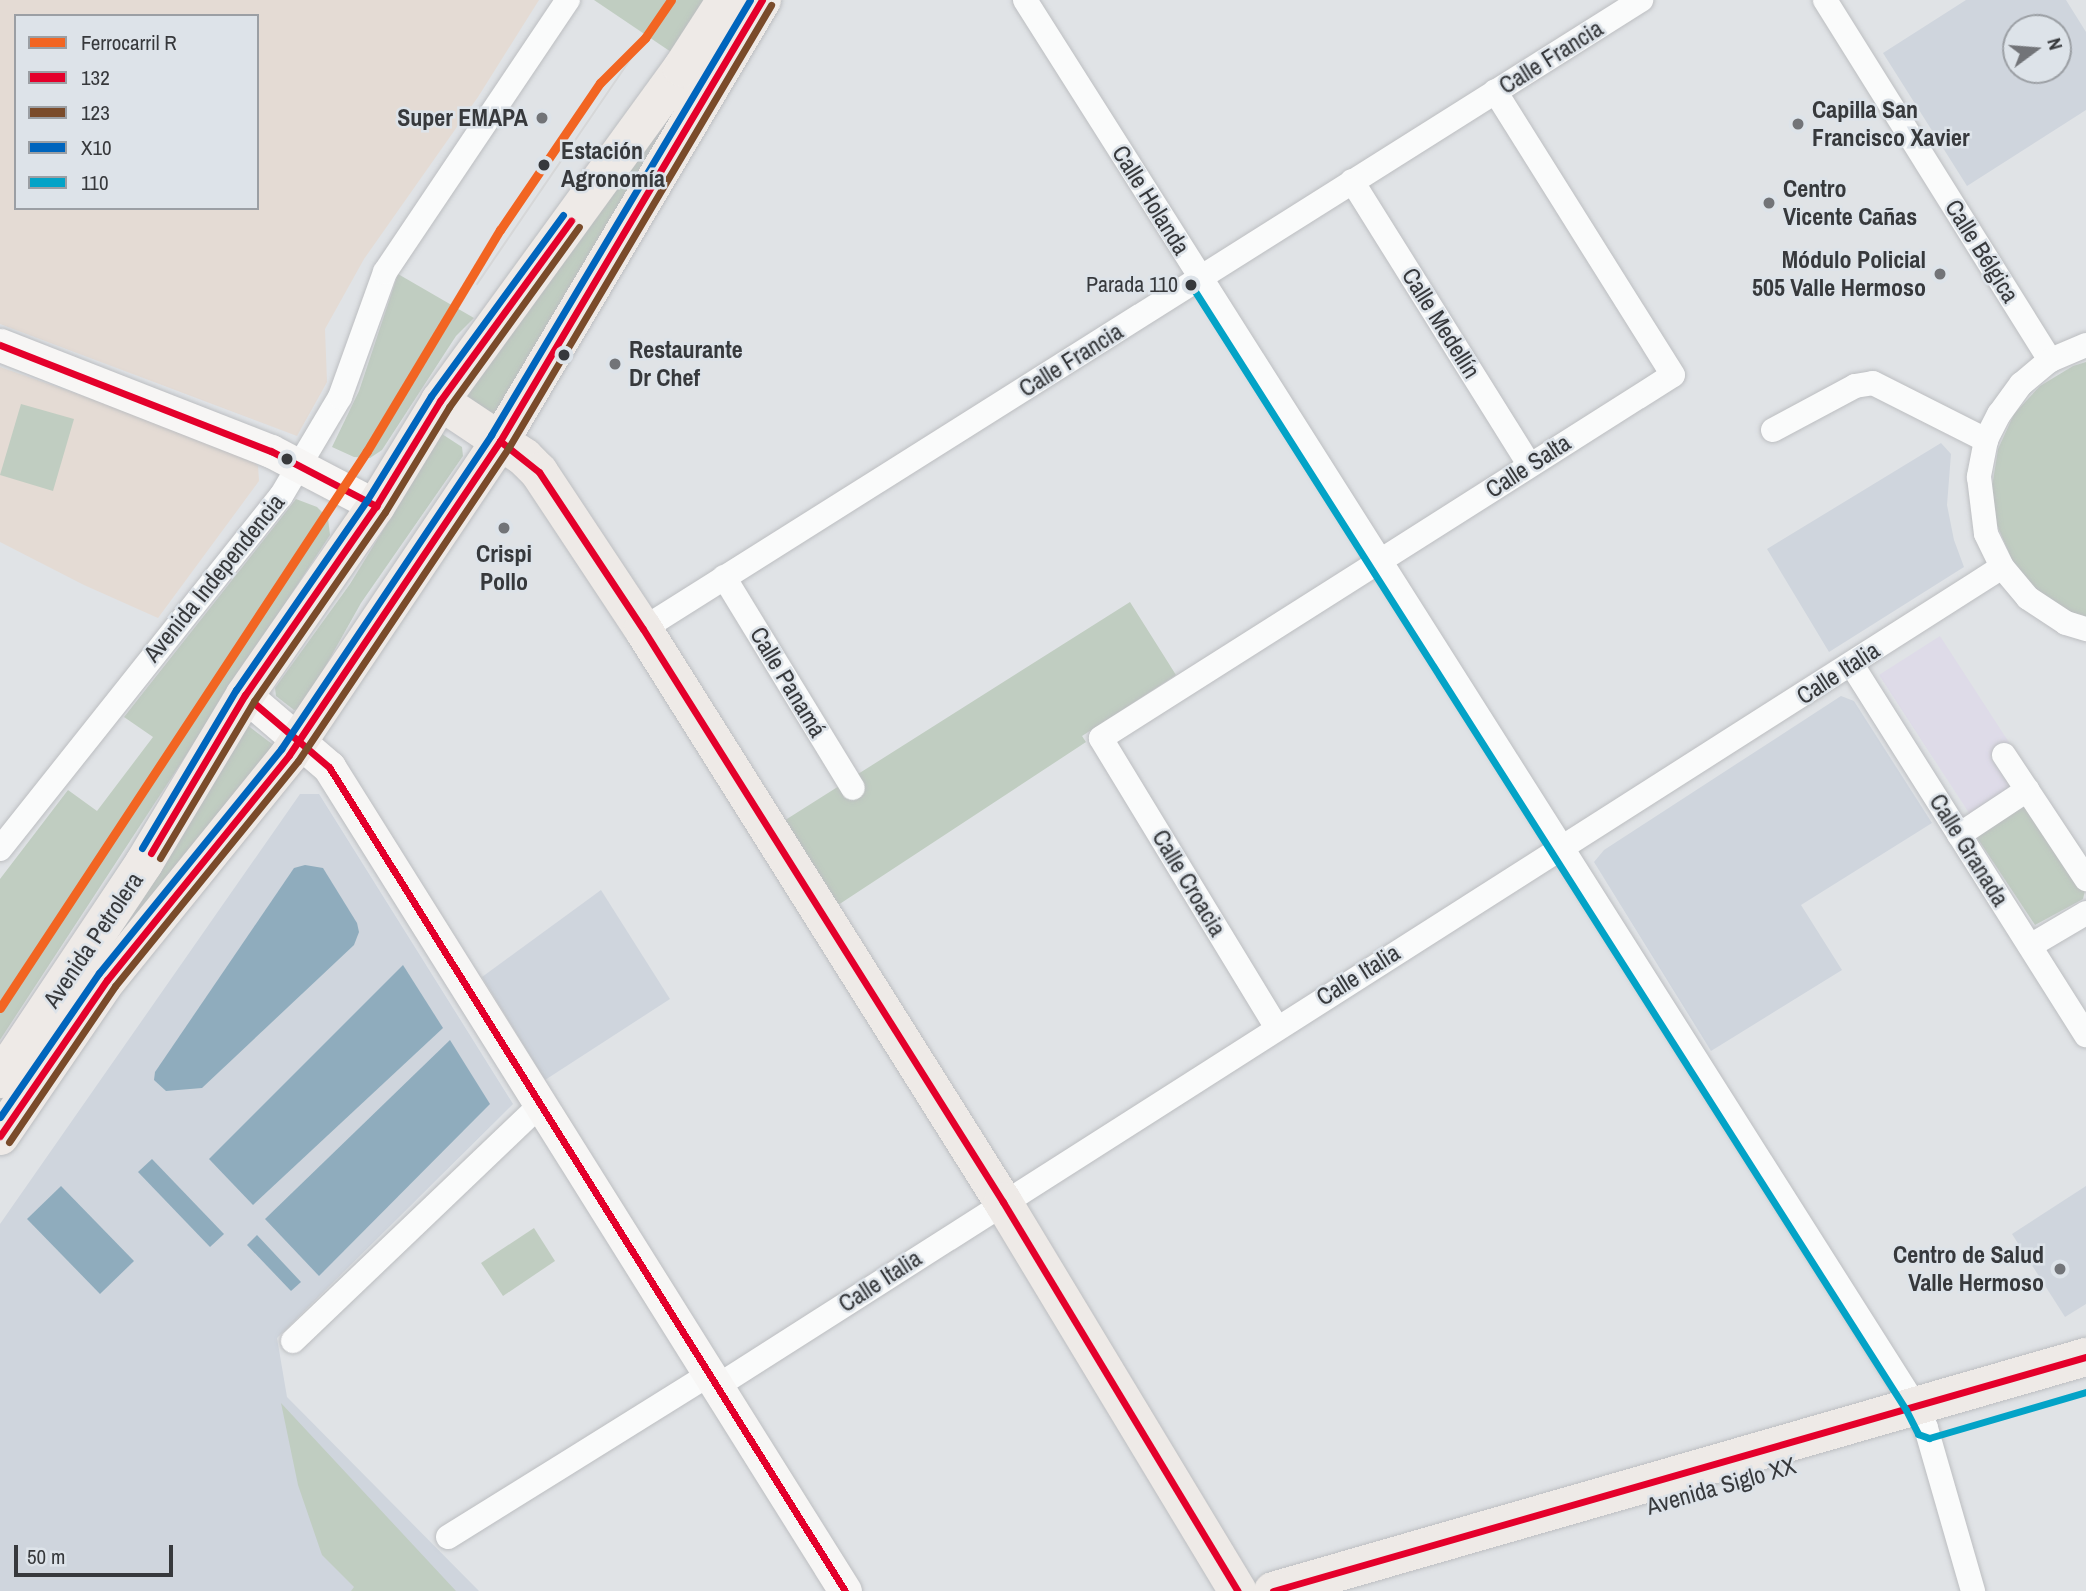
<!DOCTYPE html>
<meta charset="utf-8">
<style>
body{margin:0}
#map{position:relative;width:2086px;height:1591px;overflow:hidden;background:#e0e3e6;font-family:"Archivo Narrow",sans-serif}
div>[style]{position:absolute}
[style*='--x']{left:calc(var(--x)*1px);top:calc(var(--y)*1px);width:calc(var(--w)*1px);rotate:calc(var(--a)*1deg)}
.commercial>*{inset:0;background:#dedbe8}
.built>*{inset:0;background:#cfd5dd}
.education>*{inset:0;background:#e4dbd4}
.green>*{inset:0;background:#c0cdc1}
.water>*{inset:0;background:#8facbd}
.roads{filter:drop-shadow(0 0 2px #bcbec1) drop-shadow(0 0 2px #bcbec1)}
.street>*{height:24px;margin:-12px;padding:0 12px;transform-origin:12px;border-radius:12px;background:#fafbfb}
.secondary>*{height:33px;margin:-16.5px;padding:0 16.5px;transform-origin:16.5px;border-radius:16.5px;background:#f7f6f5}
.highway>*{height:38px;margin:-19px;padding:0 19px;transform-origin:19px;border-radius:19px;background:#eeeae7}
.tram>*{height:2px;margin:-1px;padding:0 1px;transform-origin:1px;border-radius:1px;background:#d6d7d8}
.bus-1>*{height:7px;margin:-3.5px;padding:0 3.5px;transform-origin:3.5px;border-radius:3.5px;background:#e4002b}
.bus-2>*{height:7px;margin:-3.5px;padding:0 3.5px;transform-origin:3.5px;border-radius:3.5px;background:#7a4b2a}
.bus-3>*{height:7px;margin:-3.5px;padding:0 3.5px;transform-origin:3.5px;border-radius:3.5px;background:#0065bd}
.bus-4>*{height:7px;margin:-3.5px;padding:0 3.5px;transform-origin:3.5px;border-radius:3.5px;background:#03a3c7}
.rail-1>*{height:9px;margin:-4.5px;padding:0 4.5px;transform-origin:4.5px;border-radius:4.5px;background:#f26522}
.dots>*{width:19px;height:19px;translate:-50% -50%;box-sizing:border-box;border:4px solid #dde3e9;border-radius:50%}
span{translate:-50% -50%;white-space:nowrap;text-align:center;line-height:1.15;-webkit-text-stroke:5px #dde3e9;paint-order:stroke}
.bus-label{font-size:22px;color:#37393c}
.right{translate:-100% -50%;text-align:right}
.street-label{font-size:24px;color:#37393c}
.poi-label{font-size:24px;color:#37393c;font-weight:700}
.left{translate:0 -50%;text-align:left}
.stop-label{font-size:24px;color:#37393c;font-weight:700}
.legend{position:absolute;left:14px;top:14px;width:245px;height:196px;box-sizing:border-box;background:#dde3e9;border:2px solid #9b9fa4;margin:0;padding:9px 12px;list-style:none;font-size:21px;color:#37393c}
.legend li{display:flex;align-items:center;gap:14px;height:35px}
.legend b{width:35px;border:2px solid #9b9fa4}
.north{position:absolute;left:2002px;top:14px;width:70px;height:70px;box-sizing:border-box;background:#dde3e9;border:2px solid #9b9fa4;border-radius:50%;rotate:74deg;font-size:19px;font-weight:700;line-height:28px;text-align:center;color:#37393c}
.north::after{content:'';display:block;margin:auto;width:24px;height:32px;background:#727478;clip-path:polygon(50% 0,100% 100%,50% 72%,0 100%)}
.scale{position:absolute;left:14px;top:1545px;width:159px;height:32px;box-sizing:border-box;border:4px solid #37393c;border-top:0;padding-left:9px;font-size:21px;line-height:24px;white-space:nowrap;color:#37393c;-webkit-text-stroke:5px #dde3e9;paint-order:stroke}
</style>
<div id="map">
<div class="commercial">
<i style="clip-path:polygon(1940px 636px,2010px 744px,1990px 756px,2011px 789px,1971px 816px,1879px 675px)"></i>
</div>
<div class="built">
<i style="clip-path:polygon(evenodd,1966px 0,2066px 0,2086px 32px,2086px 110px,1967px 186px,1883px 53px,1966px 0,2058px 28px,2058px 70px,2016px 70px,2016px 28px,2058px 28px)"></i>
<i style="clip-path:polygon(1941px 443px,1951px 454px,1947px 505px,1954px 540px,1964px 567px,1829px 652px,1767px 549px)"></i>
<i style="clip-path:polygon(1841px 696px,1854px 701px,1932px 823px,1801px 905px,1842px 970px,1711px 1051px,1594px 862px,1604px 850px)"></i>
<i style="clip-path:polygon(300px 794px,319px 794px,513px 1104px,277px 1338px,287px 1397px,479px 1591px,0 1591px,0 1224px)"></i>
<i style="clip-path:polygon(601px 890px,670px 999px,545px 1080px,482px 977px)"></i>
<i style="clip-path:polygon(2086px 1186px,2086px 1304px,2065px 1317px,2012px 1234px)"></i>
</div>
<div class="education">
<i style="clip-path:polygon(evenodd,0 0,539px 0,478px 97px,364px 259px,325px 329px,327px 382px,297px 436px,0 324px,0 0,16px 16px,257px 16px,257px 208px,16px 208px,16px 16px)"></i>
<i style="clip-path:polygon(0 367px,115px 407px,254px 461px,258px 466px,259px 481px,158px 618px,84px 585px,0 542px)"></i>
</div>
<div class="green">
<i style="clip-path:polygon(594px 0,711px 0,677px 56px)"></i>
<i style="clip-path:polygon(738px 0,497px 417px,462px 394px)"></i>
<i style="clip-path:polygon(398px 274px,474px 318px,456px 336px,382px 450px,370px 458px,354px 457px,332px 447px,359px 391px)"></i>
<i style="clip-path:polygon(2086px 362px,2086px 617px,2068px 611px,2037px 590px,2012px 560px,1997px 525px,1992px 487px,1998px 449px,2014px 414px,2040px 386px,2073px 366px)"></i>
<i style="clip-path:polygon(21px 404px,74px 419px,53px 491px,0 475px)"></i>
<i style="clip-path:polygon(442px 434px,462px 447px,463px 456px,361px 603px,302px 708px,294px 710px,276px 696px,275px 688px,350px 584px)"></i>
<i style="clip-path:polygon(296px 499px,317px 507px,328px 518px,330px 535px,0 1040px,0 879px,68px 790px,97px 811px,153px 737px,124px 717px)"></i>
<i style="clip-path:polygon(1130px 602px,1176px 675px,1082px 736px,1086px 742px,832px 909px,779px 824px)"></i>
<i style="clip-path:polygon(242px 721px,280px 750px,0 1116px,0 1098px,99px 951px)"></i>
<i style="clip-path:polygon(2027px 804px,2085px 890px,2083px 899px,2035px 925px,1976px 836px)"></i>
<i style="clip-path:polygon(534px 1228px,555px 1261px,503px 1296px,481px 1263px)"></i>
<i style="clip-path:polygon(281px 1403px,456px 1591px,351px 1591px,354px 1587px,322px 1555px,298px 1485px)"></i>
</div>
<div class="water">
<i style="clip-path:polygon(305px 865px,323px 868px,357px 923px,359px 932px,354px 945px,202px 1088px,166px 1091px,154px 1080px,155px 1072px,294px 868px)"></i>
<i style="clip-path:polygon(403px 965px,443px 1028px,253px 1205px,209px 1159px)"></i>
<i style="clip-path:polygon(450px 1040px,490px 1104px,319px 1276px,265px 1219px)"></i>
<i style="clip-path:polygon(152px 1159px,224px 1234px,210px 1247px,138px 1172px)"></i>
<i style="clip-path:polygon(61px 1186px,134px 1261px,100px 1294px,27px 1219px)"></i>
<i style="clip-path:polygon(257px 1235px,301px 1282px,291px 1291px,247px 1245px)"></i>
</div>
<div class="roads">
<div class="street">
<i style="--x:1025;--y:0;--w:1663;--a:57.65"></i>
<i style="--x:1915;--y:1405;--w:25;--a:64"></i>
<i style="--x:1926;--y:1428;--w:170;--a:73.9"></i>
<i style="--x:1825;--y:0;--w:425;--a:58"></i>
<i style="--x:1352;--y:181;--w:334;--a:58"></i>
<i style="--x:2086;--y:345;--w:39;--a:157"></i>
<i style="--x:2050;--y:360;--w:38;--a:140"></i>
<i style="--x:2021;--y:384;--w:37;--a:126"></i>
<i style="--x:1999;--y:414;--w:29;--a:117"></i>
<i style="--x:1986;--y:440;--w:38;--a:101"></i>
<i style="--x:1979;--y:477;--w:57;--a:83"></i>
<i style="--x:1986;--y:534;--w:37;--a:64"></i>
<i style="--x:2002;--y:567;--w:40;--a:50"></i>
<i style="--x:2028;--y:598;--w:45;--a:33.3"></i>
<i style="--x:2066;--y:623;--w:21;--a:17"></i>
<i style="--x:1773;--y:430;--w:93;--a:-28.2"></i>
<i style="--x:1855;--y:386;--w:18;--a:-9"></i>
<i style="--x:1873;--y:383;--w:127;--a:26.8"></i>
<i style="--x:724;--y:577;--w:247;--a:58.6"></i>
<i style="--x:643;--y:629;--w:1180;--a:-32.22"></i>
<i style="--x:1852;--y:665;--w:438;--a:57.7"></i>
<i style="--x:2004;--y:755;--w:149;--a:56.5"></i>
<i style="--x:1959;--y:835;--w:82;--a:-33.5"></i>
<i style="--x:0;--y:849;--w:451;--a:-51.5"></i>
<i style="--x:281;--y:496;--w:115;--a:-59.2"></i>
<i style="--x:340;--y:397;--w:133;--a:-70.2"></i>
<i style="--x:385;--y:272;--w:328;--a:-56.1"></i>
<i style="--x:2030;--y:946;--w:65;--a:-30.5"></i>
<i style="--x:1277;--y:1028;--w:339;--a:-121.3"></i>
<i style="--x:1101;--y:738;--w:677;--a:-32.4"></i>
<i style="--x:1673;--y:375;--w:335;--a:-122.1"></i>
<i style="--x:293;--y:1341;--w:340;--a:-43.7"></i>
<i style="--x:716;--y:1387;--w:1525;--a:-32.52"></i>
<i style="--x:448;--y:1537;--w:306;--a:-31.9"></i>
</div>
<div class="secondary">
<i style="--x:0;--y:345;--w:291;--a:21.4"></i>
<i style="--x:271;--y:451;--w:119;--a:27.6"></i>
<i style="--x:245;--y:695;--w:111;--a:40.6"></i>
<i style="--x:329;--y:767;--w:972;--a:57.94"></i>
</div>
<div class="highway">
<i style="--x:440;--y:401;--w:101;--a:33.7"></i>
<i style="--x:524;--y:457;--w:21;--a:45"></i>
<i style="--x:539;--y:472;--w:188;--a:56.5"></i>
<i style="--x:643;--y:629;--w:677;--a:57.86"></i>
<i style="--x:1003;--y:1202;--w:454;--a:58.9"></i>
<i style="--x:0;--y:1079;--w:260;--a:-56.3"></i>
<i style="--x:144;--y:863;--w:196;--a:-59"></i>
<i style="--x:245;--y:695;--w:230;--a:-55.3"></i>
<i style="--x:376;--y:506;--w:123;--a:-58.6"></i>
<i style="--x:440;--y:401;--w:412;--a:-54"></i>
<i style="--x:682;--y:68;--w:81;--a:-57.1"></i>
<i style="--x:0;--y:1136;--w:189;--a:-55.6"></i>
<i style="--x:107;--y:980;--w:289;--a:-51"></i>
<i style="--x:289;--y:755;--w:378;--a:-56.1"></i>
<i style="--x:500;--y:441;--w:513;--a:-59.29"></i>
<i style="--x:1273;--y:1591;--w:846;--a:-16.06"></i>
</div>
</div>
<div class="tram">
<i style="--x:477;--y:284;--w:298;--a:-55.7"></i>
</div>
<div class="bus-1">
<i style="--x:0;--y:345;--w:291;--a:21.4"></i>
<i style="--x:271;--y:451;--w:119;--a:27.6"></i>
<i style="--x:500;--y:441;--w:50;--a:38.5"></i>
<i style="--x:539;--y:472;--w:188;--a:56.5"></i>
<i style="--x:643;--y:629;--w:677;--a:57.86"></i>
<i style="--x:1003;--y:1202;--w:454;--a:58.9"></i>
<i style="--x:254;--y:703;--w:99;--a:40.5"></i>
<i style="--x:329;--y:767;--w:972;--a:57.94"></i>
<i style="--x:151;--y:853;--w:184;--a:-59.3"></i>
<i style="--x:245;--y:695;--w:230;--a:-55.3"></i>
<i style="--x:376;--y:506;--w:123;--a:-58.6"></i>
<i style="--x:440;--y:401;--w:223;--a:-54"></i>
<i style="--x:0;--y:1136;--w:189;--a:-55.6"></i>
<i style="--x:107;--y:980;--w:289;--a:-51"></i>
<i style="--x:289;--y:755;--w:378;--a:-56.1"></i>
<i style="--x:500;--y:441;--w:513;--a:-59.29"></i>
<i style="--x:1273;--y:1591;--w:846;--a:-16.06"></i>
</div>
<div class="bus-2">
<i style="--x:160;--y:858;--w:183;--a:-59.1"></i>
<i style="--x:254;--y:701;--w:230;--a:-55.3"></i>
<i style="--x:385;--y:512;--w:123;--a:-58.6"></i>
<i style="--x:449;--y:407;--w:222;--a:-54.2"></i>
<i style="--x:9;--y:1142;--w:189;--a:-55.8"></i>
<i style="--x:115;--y:986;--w:290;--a:-50.9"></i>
<i style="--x:298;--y:761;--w:378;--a:-56.1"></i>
<i style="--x:509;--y:447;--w:514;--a:-59.34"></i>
</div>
<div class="bus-3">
<i style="--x:142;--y:848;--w:184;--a:-59.3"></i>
<i style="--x:236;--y:690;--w:231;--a:-55.4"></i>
<i style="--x:367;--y:500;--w:122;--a:-58.4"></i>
<i style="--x:431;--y:396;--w:224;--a:-53.9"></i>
<i style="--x:0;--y:1117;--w:175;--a:-55.5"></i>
<i style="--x:99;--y:973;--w:289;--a:-50.9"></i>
<i style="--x:281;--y:749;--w:378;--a:-56.2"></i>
<i style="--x:491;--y:435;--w:506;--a:-59.23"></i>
</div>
<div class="bus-4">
<i style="--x:1191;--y:285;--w:1333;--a:57.56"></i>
<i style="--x:1906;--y:1410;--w:27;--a:63"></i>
<i style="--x:1918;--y:1434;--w:12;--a:20"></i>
<i style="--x:1929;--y:1438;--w:164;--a:-16.3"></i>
</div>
<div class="rail-1">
<i style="--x:0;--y:1008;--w:667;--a:-56.62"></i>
<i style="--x:367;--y:451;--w:258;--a:-59"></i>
<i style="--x:500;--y:230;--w:178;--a:-55.8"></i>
<i style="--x:600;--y:83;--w:64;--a:-45"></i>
<i style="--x:645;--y:38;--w:46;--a:-55.6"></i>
</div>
<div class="dots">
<i style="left:542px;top:118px;background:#727478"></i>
<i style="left:1798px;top:124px;background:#727478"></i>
<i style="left:544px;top:165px;background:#37393c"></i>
<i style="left:1769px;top:203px;background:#727478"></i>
<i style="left:1940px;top:274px;background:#727478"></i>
<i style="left:1191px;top:285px;background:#37393c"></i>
<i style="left:564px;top:355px;background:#37393c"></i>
<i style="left:615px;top:364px;background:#727478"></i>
<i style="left:287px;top:459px;background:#37393c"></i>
<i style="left:504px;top:528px;background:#727478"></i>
<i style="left:2060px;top:1269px;background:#727478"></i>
</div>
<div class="bus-label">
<span class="right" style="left:1178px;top:285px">Parada 110</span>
</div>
<div class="street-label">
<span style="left:1551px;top:57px;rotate:-32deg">Calle Francia</span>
<span style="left:1151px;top:200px;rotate:58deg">Calle Holanda</span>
<span style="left:1982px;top:251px;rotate:58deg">Calle Bélgica</span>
<span style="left:1441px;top:323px;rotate:58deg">Calle Medellín</span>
<span style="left:1071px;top:360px;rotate:-32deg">Calle Francia</span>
<span style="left:1528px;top:466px;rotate:-33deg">Calle Salta</span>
<span style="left:214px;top:578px;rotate:-51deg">Avenida Independencia</span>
<span style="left:1838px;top:673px;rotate:-33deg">Calle Italia</span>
<span style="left:788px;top:682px;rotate:59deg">Calle Panamá</span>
<span style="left:1969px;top:850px;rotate:58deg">Calle Granada</span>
<span style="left:1189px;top:883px;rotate:59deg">Calle Croacia</span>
<span style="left:93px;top:940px;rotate:-56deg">Avenida Petrolera</span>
<span style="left:1358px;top:975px;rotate:-32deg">Calle Italia</span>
<span style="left:880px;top:1281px;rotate:-33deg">Calle Italia</span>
<span style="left:1721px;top:1486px;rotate:-16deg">Avenida Siglo XX</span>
</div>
<div class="poi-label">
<span class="left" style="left:1812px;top:124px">Capilla San<br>Francisco Xavier</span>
<span class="right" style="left:528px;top:118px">Super EMAPA</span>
<span class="left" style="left:1783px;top:203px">Centro<br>Vicente Cañas</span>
<span class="right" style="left:1926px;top:274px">Módulo Policial<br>505 Valle Hermoso</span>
<span class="left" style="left:629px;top:364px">Restaurante<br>Dr Chef</span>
<span style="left:504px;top:568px">Crispi<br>Pollo</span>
<span class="right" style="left:2044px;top:1269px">Centro de Salud<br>Valle Hermoso</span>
</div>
<div class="stop-label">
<span class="left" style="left:561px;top:165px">Estación<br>Agronomía</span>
</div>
<ul class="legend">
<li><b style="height:9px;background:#f26522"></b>Ferrocarril R</li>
<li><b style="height:9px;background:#e4002b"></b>132</li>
<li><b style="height:9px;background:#7a4b2a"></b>123</li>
<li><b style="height:9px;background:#0065bd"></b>X10</li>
<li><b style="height:9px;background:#03a3c7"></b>110</li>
</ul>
<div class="north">N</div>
<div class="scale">50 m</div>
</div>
